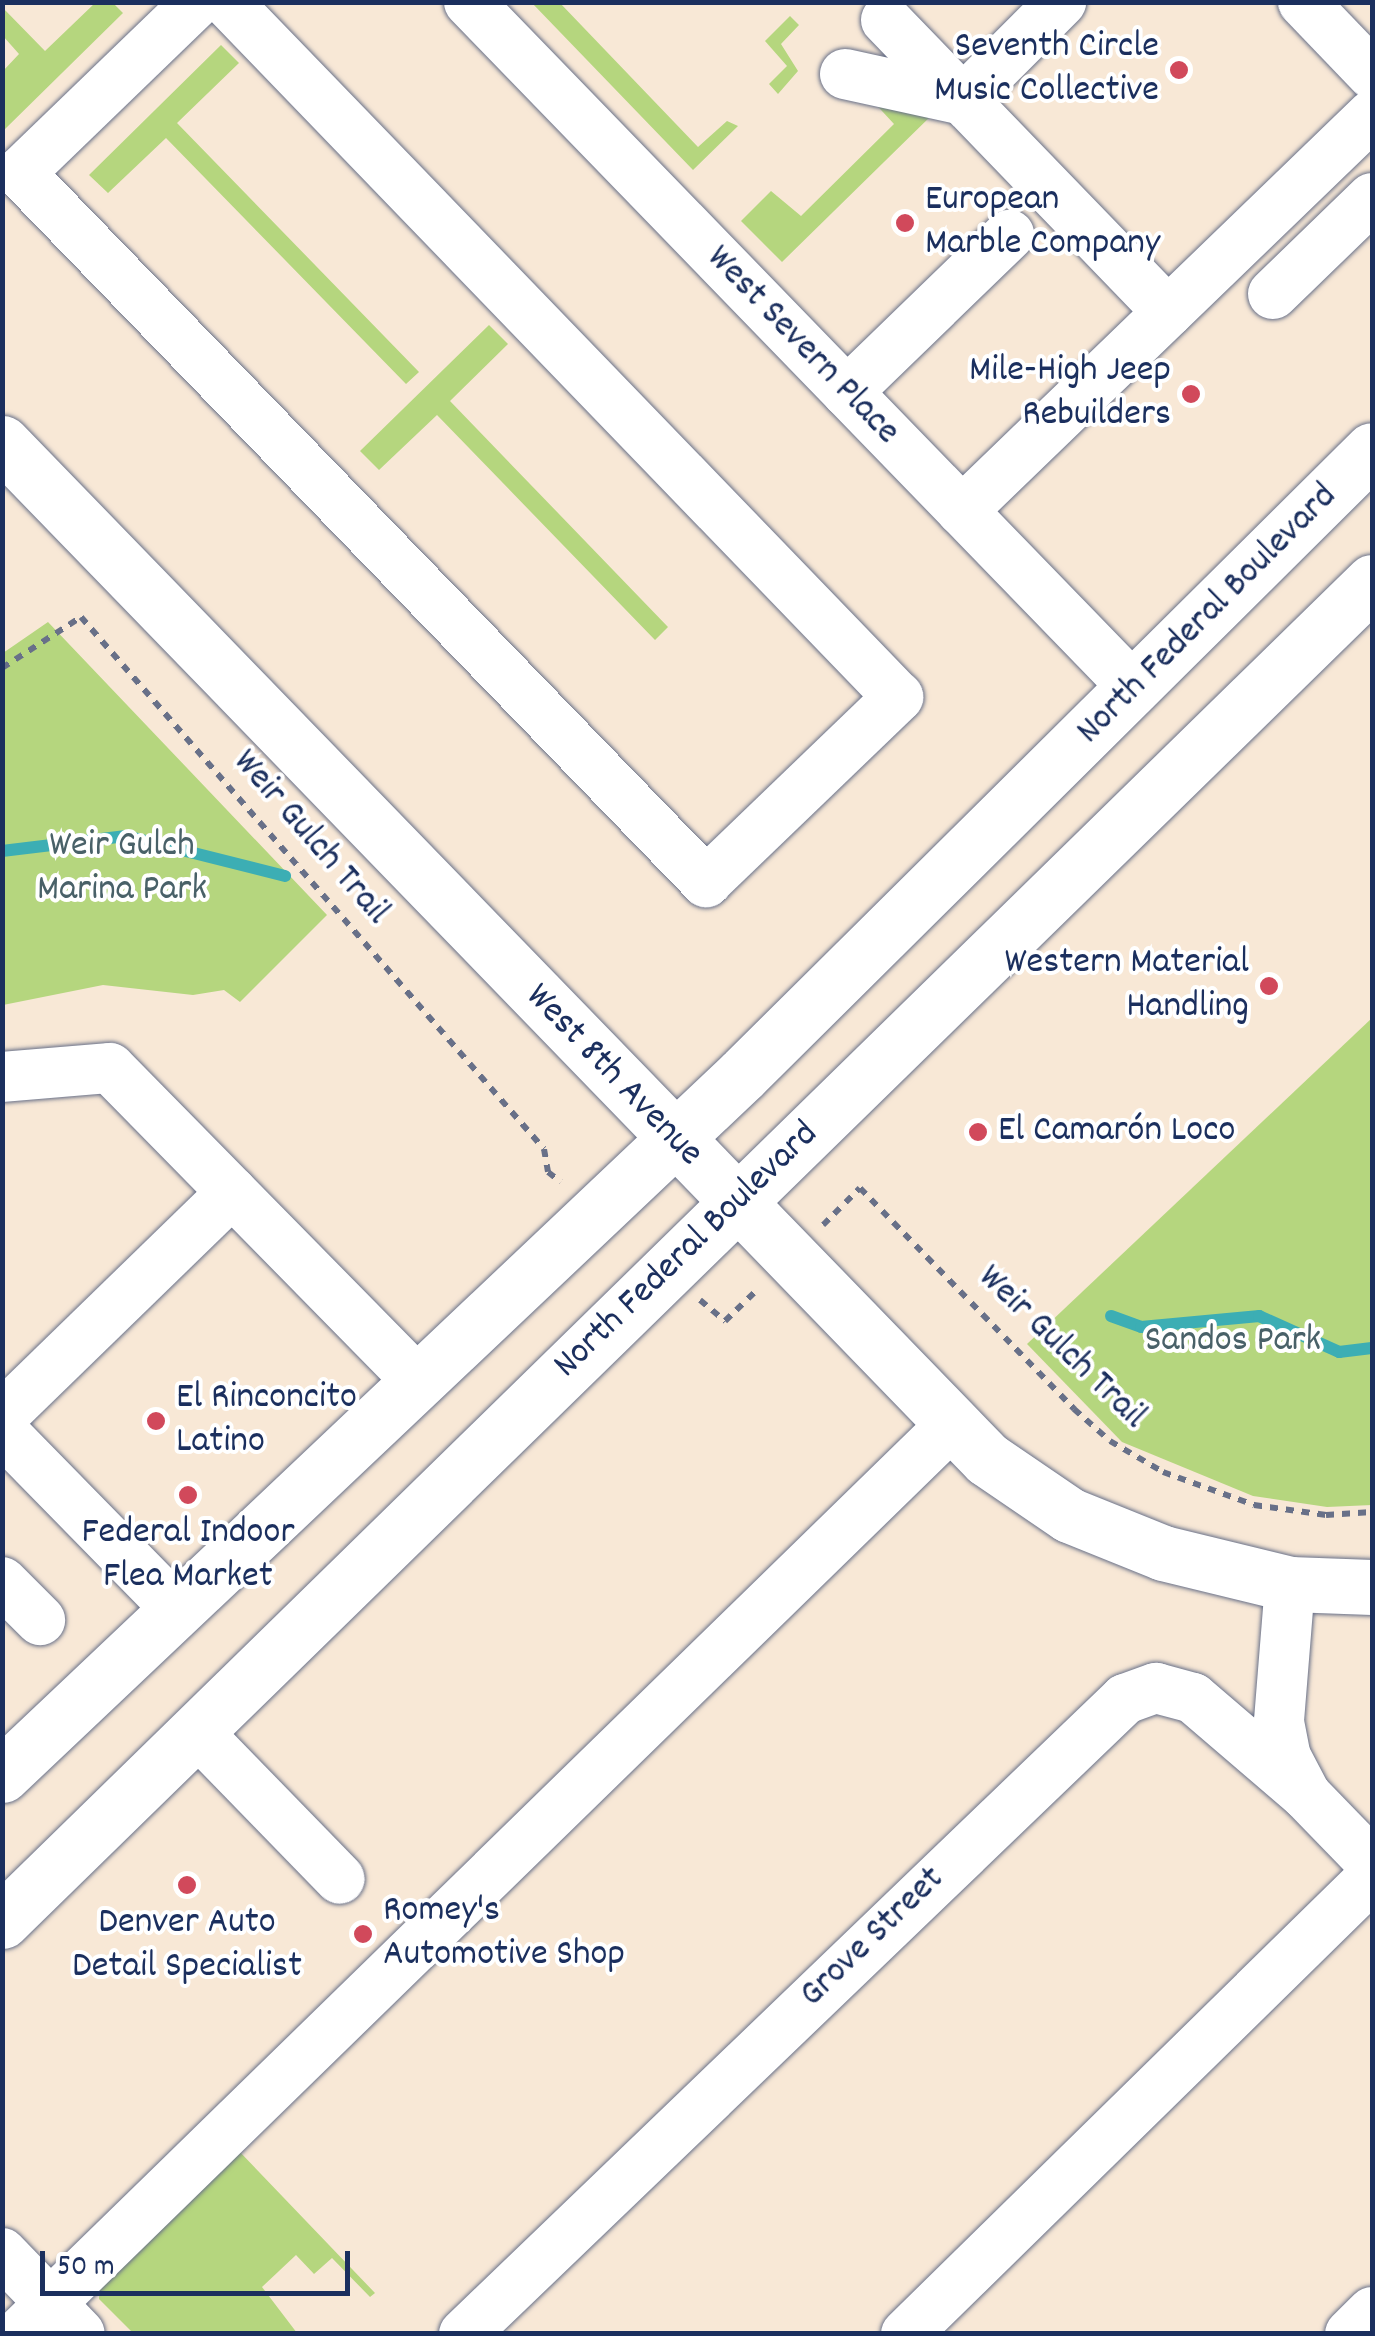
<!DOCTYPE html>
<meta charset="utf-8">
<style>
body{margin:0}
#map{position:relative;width:1375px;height:2336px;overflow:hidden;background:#f8e8d6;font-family:Dekko,sans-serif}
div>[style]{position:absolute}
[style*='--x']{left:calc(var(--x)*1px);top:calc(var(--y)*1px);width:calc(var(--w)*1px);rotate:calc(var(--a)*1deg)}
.green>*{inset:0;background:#b5d67e}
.stream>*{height:12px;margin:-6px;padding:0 6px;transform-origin:6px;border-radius:6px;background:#3caeb4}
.path>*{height:6px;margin-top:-3px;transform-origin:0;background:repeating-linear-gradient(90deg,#687088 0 8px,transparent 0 16px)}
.roads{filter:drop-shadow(0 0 2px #687088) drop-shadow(0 0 2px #687088)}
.minor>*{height:50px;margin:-25px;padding:0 25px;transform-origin:25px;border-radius:25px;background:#fff}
.major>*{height:55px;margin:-27.5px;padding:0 27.5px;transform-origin:27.5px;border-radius:27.5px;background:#fff}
.dots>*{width:28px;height:28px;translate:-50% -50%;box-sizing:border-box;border:5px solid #fff;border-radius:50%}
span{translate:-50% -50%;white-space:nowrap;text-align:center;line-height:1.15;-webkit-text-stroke:8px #fff;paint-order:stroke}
.poi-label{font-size:38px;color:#1b2f5e}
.right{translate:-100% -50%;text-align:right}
.left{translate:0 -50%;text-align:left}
.street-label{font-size:38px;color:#1b2f5e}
.park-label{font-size:38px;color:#496168}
.frame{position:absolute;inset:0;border:5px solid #1b2f5e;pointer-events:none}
.scale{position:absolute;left:40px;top:2251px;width:310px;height:45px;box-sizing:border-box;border:5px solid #1b2f5e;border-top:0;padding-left:12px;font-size:30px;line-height:35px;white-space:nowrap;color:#1b2f5e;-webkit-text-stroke:8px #fff;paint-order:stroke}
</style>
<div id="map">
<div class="green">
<i style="clip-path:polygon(95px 3px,113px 3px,123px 13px,3px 131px,3px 71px,19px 54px,3px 36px,3px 8px,45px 51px)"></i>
<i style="clip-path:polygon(532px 3px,560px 3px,698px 147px,727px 121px,738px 126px,693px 170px)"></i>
<i style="clip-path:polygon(790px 16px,799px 25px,781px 44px,798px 71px,778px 94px,769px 84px,787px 66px,765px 41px)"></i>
<i style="clip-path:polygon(221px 45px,239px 63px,177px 123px,419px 372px,406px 384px,166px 138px,108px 193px,89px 175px)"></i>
<i style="clip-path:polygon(870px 98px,935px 112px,782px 262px,741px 221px,771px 191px,801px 216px,894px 124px)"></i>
<i style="clip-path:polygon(489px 325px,508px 344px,450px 401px,668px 627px,655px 640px,437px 415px,379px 470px,360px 451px)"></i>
<i style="clip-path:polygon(48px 622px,327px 915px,240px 1002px,224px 990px,193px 995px,103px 985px,3px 1005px,3px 653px)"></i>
<i style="clip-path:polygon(1372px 1018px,1372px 1505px,1327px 1507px,1253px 1496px,1122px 1442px,1027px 1344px)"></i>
<i style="clip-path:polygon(238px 2150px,375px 2293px,370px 2297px,332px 2258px,314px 2274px,296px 2255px,262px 2287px,297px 2333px,133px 2333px,99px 2299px,100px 2281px)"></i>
</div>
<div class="stream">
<i style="--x:2;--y:851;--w:125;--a:-6.9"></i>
<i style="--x:126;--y:836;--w:164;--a:14.1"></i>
<i style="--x:1111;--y:1316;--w:32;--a:20"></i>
<i style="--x:1141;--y:1327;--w:119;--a:-5.3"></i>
<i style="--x:1259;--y:1316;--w:88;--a:24.2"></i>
<i style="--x:1339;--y:1352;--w:33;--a:-7"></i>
</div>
<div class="path">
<i style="--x:2;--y:668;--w:94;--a:-32.8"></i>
<i style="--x:81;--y:617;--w:705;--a:48.97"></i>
<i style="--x:544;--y:1149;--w:23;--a:80"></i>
<i style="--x:548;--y:1172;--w:16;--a:38"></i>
<i style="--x:823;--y:1225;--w:52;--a:-45"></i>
<i style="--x:860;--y:1188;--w:308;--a:45.9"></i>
<i style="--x:1074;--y:1409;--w:48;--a:41.6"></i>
<i style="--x:1110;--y:1441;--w:61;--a:30.3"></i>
<i style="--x:1163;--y:1472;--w:97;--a:19.9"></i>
<i style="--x:1254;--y:1505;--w:73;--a:7.9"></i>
<i style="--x:1326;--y:1515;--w:46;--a:-3.7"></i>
<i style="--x:700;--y:1300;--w:33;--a:40"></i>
<i style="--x:725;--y:1321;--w:45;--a:-44.1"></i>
</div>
<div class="roads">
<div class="minor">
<i style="--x:197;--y:2;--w:246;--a:136"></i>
<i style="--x:20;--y:173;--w:987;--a:45.94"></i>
<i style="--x:706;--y:882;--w:267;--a:-43.9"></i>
<i style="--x:898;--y:697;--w:966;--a:-133.99"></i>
<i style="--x:469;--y:2;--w:957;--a:45.89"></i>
<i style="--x:1303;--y:2;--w:100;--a:46.2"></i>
<i style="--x:886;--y:20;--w:406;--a:46"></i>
<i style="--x:845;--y:74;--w:121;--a:12.4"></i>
<i style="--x:963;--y:100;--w:139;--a:-45"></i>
<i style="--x:1273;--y:294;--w:138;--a:-44.1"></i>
<i style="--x:847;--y:392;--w:226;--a:-44.1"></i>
<i style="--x:962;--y:511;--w:570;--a:-44"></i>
<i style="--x:2;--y:1077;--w:108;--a:-4.8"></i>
<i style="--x:110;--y:1068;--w:439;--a:45.5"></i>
<i style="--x:2;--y:1416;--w:321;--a:-44.2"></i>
<i style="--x:2;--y:1431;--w:250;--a:45.6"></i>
<i style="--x:2;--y:1582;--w:54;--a:45"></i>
<i style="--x:1290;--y:1584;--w:138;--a:94.6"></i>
<i style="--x:1279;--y:1722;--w:36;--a:79"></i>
<i style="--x:1286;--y:1757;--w:43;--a:62.2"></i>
<i style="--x:1306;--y:1795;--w:95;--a:45.9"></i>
<i style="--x:196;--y:1731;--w:206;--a:45.8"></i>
<i style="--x:2;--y:2253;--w:112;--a:46.1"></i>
<i style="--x:19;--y:2334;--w:1300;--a:-44.28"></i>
<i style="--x:464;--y:2334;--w:917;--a:-43.85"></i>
<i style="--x:1125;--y:1699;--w:33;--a:-20"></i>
<i style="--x:1156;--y:1688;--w:38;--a:15"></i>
<i style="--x:1193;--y:1698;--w:149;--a:40.6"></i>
<i style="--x:906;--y:2334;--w:653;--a:-44.44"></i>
<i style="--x:1350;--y:2334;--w:31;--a:-45"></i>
</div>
<div class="major">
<i style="--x:2;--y:443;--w:1415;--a:45.89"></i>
<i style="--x:987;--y:1459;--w:99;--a:34.3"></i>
<i style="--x:1069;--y:1515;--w:101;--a:22"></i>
<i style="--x:1163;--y:1553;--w:131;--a:13.7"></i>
<i style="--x:1290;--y:1584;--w:82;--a:2.1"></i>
<i style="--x:2;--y:1775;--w:1019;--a:-43.41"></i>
<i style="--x:742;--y:1075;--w:887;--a:-44.77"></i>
<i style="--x:2;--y:1921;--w:1916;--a:-44.34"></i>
</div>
</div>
<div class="dots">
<i style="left:1179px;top:70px;background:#d1495b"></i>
<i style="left:905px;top:223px;background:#d1495b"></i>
<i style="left:1191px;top:394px;background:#d1495b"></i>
<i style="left:1269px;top:986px;background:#d1495b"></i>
<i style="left:978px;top:1132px;background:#d1495b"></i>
<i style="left:156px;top:1421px;background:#d1495b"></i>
<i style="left:188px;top:1495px;background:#d1495b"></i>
<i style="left:187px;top:1885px;background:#d1495b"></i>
<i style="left:363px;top:1934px;background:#d1495b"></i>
</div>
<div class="poi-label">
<span class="right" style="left:1159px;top:70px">Seventh Circle<br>Music Collective</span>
<span class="left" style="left:925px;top:223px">European<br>Marble Company</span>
<span class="right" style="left:1171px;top:394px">Mile-High Jeep<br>Rebuilders</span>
<span class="right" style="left:1249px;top:986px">Western Material<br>Handling</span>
<span class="left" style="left:998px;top:1132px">El Camarón Loco</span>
<span class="left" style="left:176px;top:1421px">El Rinconcito<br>Latino</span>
<span style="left:188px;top:1556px">Federal Indoor<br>Flea Market</span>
<span class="left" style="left:383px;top:1934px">Romey's<br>Automotive Shop</span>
<span style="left:187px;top:1946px">Denver Auto<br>Detail Specialist</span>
</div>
<div class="street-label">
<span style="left:802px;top:346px;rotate:46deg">West Severn Place</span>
<span style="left:1208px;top:615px;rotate:-45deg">North Federal Boulevard</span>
<span style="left:310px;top:838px;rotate:49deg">Weir Gulch Trail</span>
<span style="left:613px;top:1076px;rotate:46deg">West 8th Avenue</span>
<span style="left:687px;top:1251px;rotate:-44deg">North Federal Boulevard</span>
<span style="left:1061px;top:1348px;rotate:44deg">Weir Gulch Trail</span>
<span style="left:873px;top:1938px;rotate:-44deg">Grove Street</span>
</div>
<div class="park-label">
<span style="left:122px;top:869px">Weir Gulch<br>Marina Park</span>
<span style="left:1233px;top:1342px">Sandos Park</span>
</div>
<div class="frame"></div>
<div class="scale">50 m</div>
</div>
